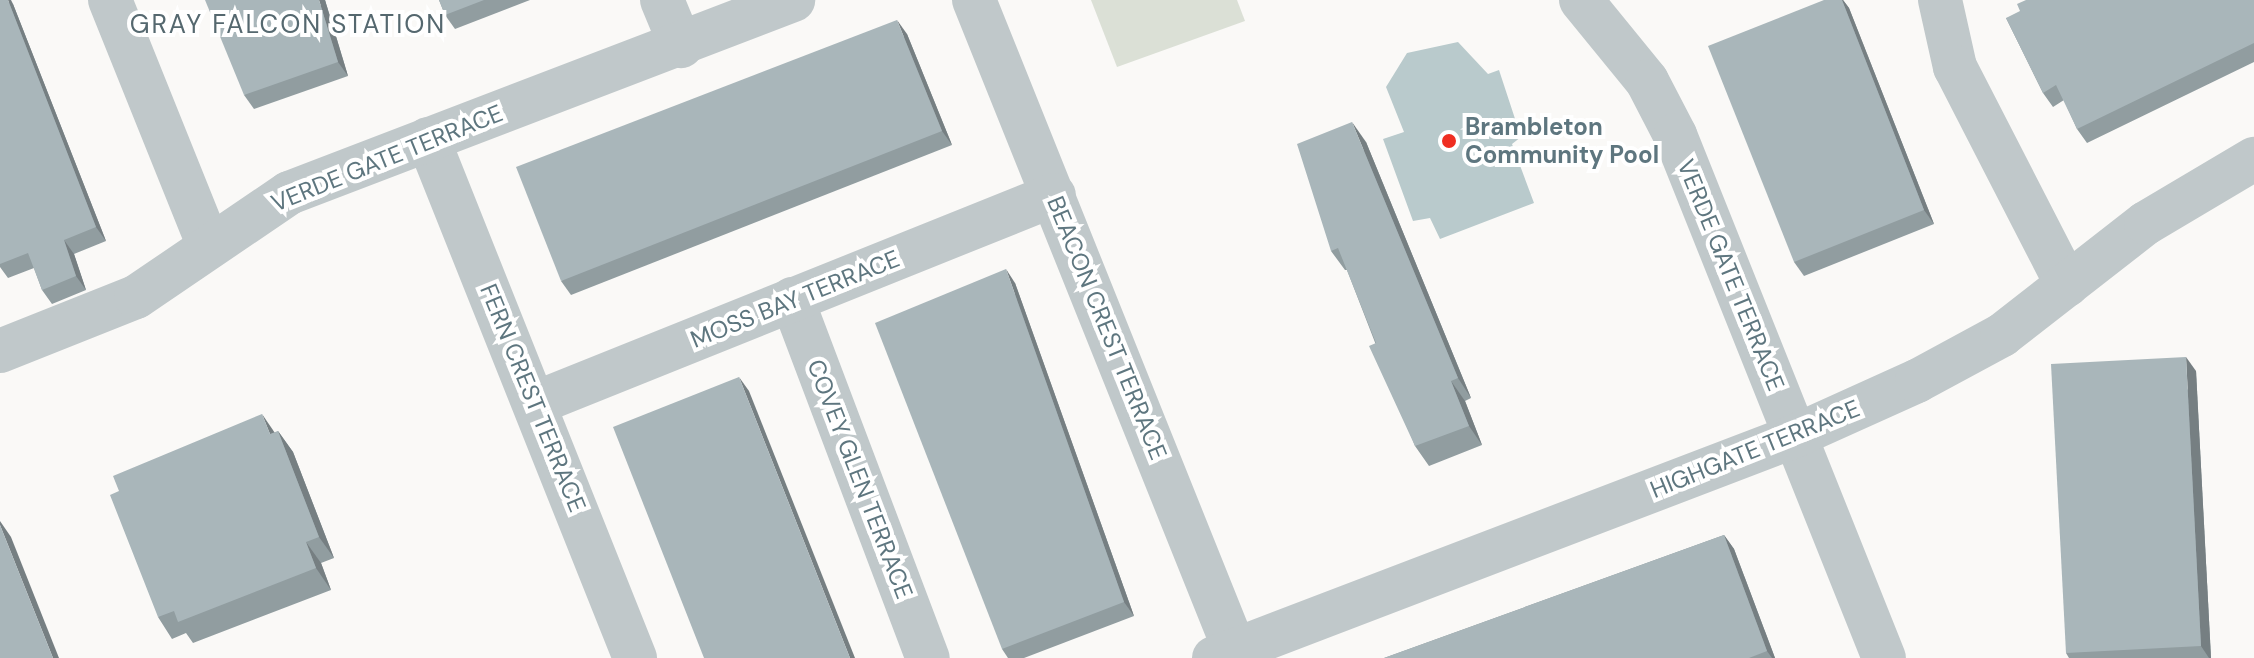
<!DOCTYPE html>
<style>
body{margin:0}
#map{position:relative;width:2254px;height:658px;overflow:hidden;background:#faf9f7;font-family:"DM Sans",sans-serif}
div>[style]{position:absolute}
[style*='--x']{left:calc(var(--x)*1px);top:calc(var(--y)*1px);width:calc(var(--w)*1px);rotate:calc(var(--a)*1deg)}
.green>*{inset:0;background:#dbe0d6}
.water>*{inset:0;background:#b9cacc}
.minor>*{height:44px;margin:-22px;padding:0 22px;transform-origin:22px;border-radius:22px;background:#c0c8ca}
.wall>*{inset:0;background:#919da0}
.shaded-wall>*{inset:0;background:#767f82}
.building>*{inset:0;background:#a9b6ba}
.dots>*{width:22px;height:22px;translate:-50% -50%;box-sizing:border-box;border:4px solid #fff;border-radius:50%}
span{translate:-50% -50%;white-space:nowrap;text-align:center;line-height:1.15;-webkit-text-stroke:8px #fff;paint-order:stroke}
.poi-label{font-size:24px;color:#5e767f;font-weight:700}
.left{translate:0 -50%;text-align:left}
.street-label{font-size:24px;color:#5e767f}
.neighbourhood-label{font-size:26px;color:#55686f;letter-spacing:2px}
</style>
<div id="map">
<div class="green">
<i style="clip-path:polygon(1091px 0,1237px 0,1245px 21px,1117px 67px)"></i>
</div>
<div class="water">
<i style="clip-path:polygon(1458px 42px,1488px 74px,1499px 70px,1521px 137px,1512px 144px,1534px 203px,1440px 239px,1430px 218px,1413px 221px,1383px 139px,1404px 132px,1386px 87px,1407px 53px)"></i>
</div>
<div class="minor">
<i style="--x:110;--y:0;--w:265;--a:68.1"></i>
<i style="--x:662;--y:0;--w:50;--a:67.6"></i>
<i style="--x:974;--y:0;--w:709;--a:68.14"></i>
<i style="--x:1581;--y:0;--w:104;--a:50.8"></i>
<i style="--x:1647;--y:81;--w:61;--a:62.6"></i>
<i style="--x:1675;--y:135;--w:563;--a:68.22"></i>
<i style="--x:1940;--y:0;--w:69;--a:77.4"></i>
<i style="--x:1955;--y:67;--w:245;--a:62.8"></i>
<i style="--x:428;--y:139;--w:559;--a:68.26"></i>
<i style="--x:792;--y:299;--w:384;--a:69.3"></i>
<i style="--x:0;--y:351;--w:146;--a:-21.7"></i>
<i style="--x:136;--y:297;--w:185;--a:-34.2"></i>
<i style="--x:289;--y:193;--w:540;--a:-20.95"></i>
<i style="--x:536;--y:403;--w:558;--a:-21.88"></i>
<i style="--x:1214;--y:658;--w:622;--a:-20.91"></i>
<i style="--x:1795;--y:436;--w:134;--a:-24.3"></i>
<i style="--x:1917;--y:381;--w:97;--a:-28.4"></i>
<i style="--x:2002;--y:335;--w:182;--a:-37.9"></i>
<i style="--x:2146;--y:223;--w:126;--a:-30.7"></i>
</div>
<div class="wall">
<i style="clip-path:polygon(0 0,13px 4px,106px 241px,74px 254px,86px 290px,52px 304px,42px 290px,34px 268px,8px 278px,0 267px)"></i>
<i style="clip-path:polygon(325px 0,348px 76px,254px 109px,244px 95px)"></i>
<i style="clip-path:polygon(439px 0,530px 0,455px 29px,445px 15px)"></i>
<i style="clip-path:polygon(1824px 0,1843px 0,1849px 8px,1934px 224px,1804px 276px,1794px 262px)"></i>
<i style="clip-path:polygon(2254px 0,2254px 62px,2087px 143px,2077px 129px,2064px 100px,2053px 107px,2043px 93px,2006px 18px)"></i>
<i style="clip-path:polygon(907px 34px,952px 145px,571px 295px,561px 281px)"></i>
<i style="clip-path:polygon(1366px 142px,1471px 398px,1465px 401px,1482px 445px,1429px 466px,1415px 446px,1347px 270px,1345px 270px,1331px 251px)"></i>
<i style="clip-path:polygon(1015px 283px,1134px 616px,1024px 658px,1008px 658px,1002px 649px)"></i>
<i style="clip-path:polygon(2196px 371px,2211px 658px,2069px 658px,2066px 653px)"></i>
<i style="clip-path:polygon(278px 431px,293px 452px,334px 558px,321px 563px,331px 590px,193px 643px,186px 633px,172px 639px,158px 617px,275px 433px)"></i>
<i style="clip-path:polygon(1724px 535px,1734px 549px,1775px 658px,1384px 658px)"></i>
</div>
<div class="shaded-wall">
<i style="clip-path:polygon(8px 0,11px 0,13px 4px,106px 241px,96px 227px)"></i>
<i style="clip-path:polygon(319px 0,325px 0,348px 76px,338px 62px)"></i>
<i style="clip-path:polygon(1842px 0,1843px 0,1849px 8px,1934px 224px,1924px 210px)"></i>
<i style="clip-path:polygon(897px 20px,907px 34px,952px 145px,942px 131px)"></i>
<i style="clip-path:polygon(1352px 122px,1366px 142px,1471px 398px,1458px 378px)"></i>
<i style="clip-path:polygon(64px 240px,74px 254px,86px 290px,76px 276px)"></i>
<i style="clip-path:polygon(1006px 269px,1015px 283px,1134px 616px,1124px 602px)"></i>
<i style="clip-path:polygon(2186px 357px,2196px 371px,2211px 658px,2209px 658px,2201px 646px)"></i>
<i style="clip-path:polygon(739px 377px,749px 391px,855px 658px,850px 658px)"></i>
<i style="clip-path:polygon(1451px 381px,1465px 401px,1482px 445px,1469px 426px)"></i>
<i style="clip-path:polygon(262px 414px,277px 436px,270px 434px)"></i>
<i style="clip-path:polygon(278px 431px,293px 452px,334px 558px,319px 537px)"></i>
<i style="clip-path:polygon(0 521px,11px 537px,59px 658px,53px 658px,0 525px)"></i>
<i style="clip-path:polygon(1724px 535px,1734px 549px,1775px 658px,1772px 658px,1767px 651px)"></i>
<i style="clip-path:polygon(306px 542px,321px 563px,331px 590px,316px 568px)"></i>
</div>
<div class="building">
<i style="clip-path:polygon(0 0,8px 0,96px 227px,64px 240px,76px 276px,42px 290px,28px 253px,0 264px)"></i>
<i style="clip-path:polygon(205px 0,319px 0,338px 62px,244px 95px)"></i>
<i style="clip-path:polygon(439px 0,484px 0,445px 15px)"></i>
<i style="clip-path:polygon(1824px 0,1842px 0,1924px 210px,1794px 262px,1708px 46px)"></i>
<i style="clip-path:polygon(2026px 0,2254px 0,2254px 43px,2077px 129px,2056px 85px,2043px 93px,2006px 18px,2020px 11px,2017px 4px)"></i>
<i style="clip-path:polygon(897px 20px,942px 131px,561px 281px,516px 167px)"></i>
<i style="clip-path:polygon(1352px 122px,1458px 378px,1451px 381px,1469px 426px,1415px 446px,1369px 346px,1376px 343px,1338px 248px,1331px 251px,1297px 144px)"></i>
<i style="clip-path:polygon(1006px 269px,1124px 602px,1002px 649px,875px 323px)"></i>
<i style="clip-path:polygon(2186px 357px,2201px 646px,2066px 653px,2051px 364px)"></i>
<i style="clip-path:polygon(739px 377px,850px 658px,704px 658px,613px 427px)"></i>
<i style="clip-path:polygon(262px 414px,270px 434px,278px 431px,319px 537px,306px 542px,316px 568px,178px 622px,174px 611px,158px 617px,110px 495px,119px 491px,113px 476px)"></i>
<i style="clip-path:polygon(0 525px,53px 658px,0 658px)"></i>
<i style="clip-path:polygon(1724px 535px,1767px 651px,1749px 658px,1384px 658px)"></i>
</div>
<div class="dots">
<i style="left:1449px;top:141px;background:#ef2e22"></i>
</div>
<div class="poi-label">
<span class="left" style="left:1465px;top:141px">Brambleton<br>Community Pool</span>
</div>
<div class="street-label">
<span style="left:387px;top:158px;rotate:-22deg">VERDE GATE TERRACE</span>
<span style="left:1731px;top:275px;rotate:68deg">VERDE GATE TERRACE</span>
<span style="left:795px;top:299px;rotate:-22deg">MOSS BAY TERRACE</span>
<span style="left:1107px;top:328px;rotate:68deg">BEACON CREST TERRACE</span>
<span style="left:533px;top:398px;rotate:68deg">FERN CREST TERRACE</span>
<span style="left:1755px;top:449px;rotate:-22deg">HIGHGATE TERRACE</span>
<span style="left:860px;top:479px;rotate:69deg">COVEY GLEN TERRACE</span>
</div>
<div class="neighbourhood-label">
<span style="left:288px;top:25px">GRAY FALCON STATION</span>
</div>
</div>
